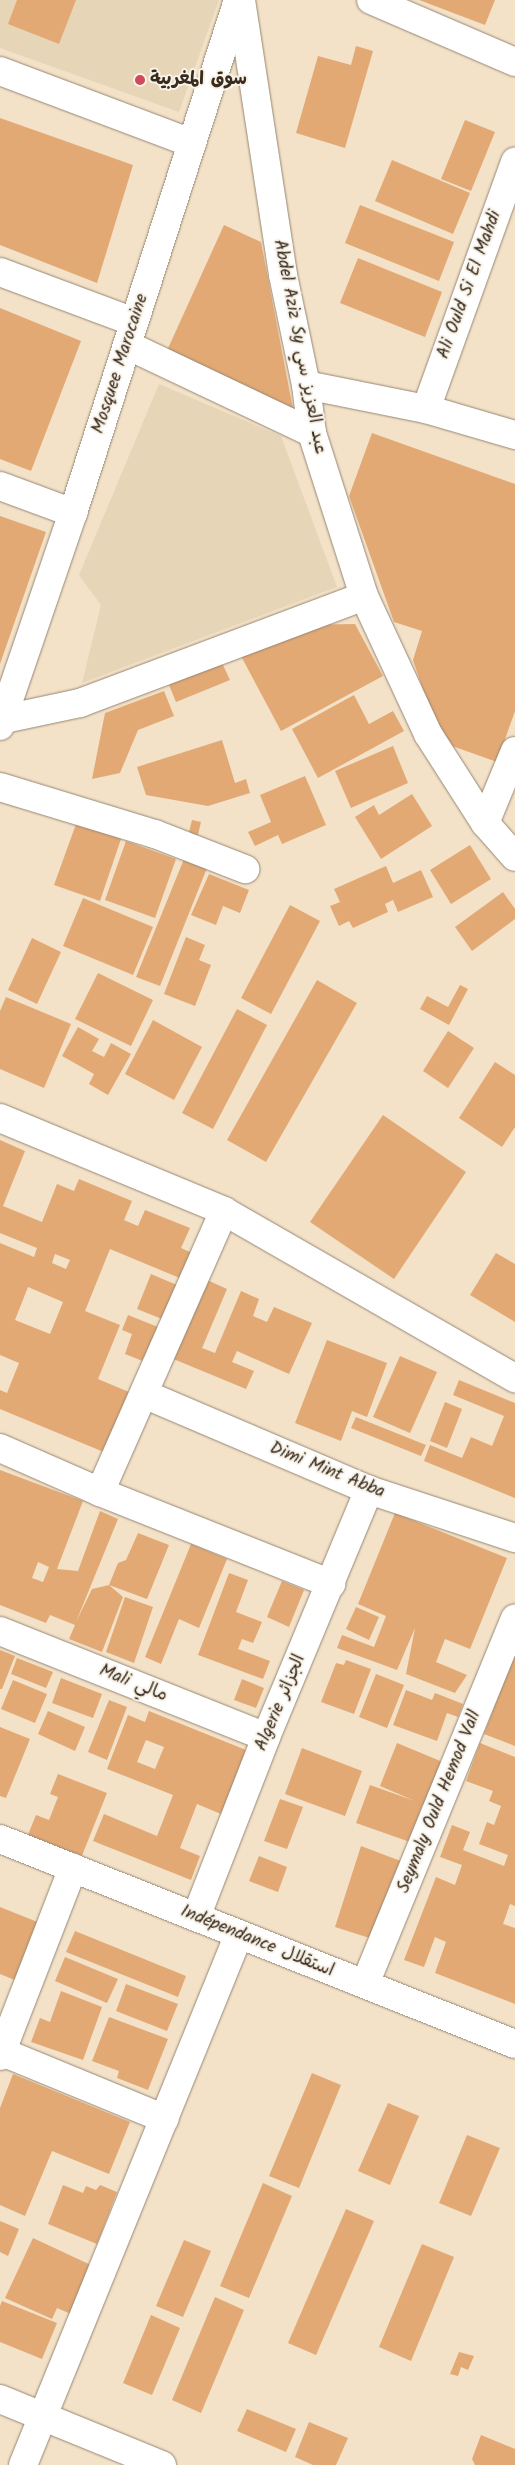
<!DOCTYPE html>
<meta charset="utf-8">
<style>
body{margin:0}
#map{position:relative;width:515px;height:2465px;overflow:hidden;background:#f3e2c8;font-family:Kalam,"Playpen Sans Arabic",sans-serif}
div>[style]{position:absolute}
[style*='--x']{left:calc(var(--x)*1px);top:calc(var(--y)*1px);width:calc(var(--w)*1px);rotate:calc(var(--a)*1deg)}
.built>*{inset:0;background:#e6d6b7}
.building>*{inset:0;background:#e2a975}
.roads{filter:drop-shadow(0 0 1px #978673) drop-shadow(0 0 1px #978673)}
.street>*{height:28px;margin:-14px;padding:0 14px;transform-origin:14px;border-radius:14px;background:#fff}
.secondary>*{height:28px;margin:-14px;padding:0 14px;transform-origin:14px;border-radius:14px;background:#fff}
.dots>*{width:14px;height:14px;translate:-50% -50%;box-sizing:border-box;border:2px solid #f7f3e8;border-radius:50%}
span{translate:-50% -50%;white-space:nowrap;text-align:center;line-height:1.15;-webkit-text-stroke:4px #f7f3e8;paint-order:stroke}
.poi-label{font-size:18px;color:#3b2a1e;font-weight:700}
.left{translate:0 -50%;text-align:left}
.street-label{font-size:18px;color:#3b2a1e}
</style>
<div id="map">
<div class="built">
<i style="clip-path:polygon(0 0,219px 0,179px 112px,0 48px)"></i>
<i style="clip-path:polygon(159px 384px,281px 436px,337px 587px,82px 683px,101px 605px,79px 575px)"></i>
</div>
<div class="building">
<i style="clip-path:polygon(17px 0,76px 0,59px 44px,8px 24px)"></i>
<i style="clip-path:polygon(419px 0,495px 0,485px 25px)"></i>
<i style="clip-path:polygon(356px 46px,373px 51px,345px 148px,296px 133px,318px 56px,351px 65px)"></i>
<i style="clip-path:polygon(0 118px,133px 165px,97px 283px,0 245px)"></i>
<i style="clip-path:polygon(465px 120px,495px 132px,471px 191px,441px 179px)"></i>
<i style="clip-path:polygon(392px 160px,470px 193px,453px 234px,375px 201px)"></i>
<i style="clip-path:polygon(360px 205px,454px 242px,439px 281px,345px 243px)"></i>
<i style="clip-path:polygon(224px 225px,261px 242px,294px 414px,165px 355px)"></i>
<i style="clip-path:polygon(358px 258px,442px 292px,425px 337px,340px 303px)"></i>
<i style="clip-path:polygon(0 308px,81px 341px,31px 471px,0 459px)"></i>
<i style="clip-path:polygon(372px 433px,515px 484px,515px 711px,497px 762px,441px 742px,413px 660px,422px 631px,394px 622px,349px 496px)"></i>
<i style="clip-path:polygon(0 516px,46px 532px,0 664px)"></i>
<i style="clip-path:polygon(355px 624px,383px 676px,281px 731px,241px 656px,297px 625px)"></i>
<i style="clip-path:polygon(222px 663px,230px 680px,176px 702px,169px 685px)"></i>
<i style="clip-path:polygon(164px 691px,174px 716px,138px 730px,120px 773px,92px 779px,105px 713px)"></i>
<i style="clip-path:polygon(354px 695px,369px 724px,393px 711px,404px 731px,318px 778px,292px 729px)"></i>
<i style="clip-path:polygon(222px 740px,235px 783px,246px 779px,250px 793px,208px 806px,146px 795px,137px 767px)"></i>
<i style="clip-path:polygon(393px 746px,408px 783px,351px 808px,335px 771px)"></i>
<i style="clip-path:polygon(305px 776px,326px 825px,282px 844px,278px 835px,255px 846px,248px 832px,271px 822px,260px 795px)"></i>
<i style="clip-path:polygon(412px 794px,432px 826px,381px 859px,355px 817px,374px 805px,379px 815px)"></i>
<i style="clip-path:polygon(192px 820px,201px 822px,197px 839px,188px 836px)"></i>
<i style="clip-path:polygon(76px 824px,121px 839px,100px 901px,54px 885px)"></i>
<i style="clip-path:polygon(126px 841px,176px 859px,155px 918px,105px 900px)"></i>
<i style="clip-path:polygon(470px 845px,491px 879px,451px 904px,430px 870px)"></i>
<i style="clip-path:polygon(184px 859px,207px 868px,160px 986px,136px 977px)"></i>
<i style="clip-path:polygon(386px 866px,393px 883px,421px 870px,433px 897px,398px 912px,393px 900px,385px 904px,388px 912px,353px 928px,349px 921px,339px 926px,330px 906px,340px 902px,334px 889px)"></i>
<i style="clip-path:polygon(209px 874px,249px 890px,240px 913px,223px 906px,216px 925px,191px 915px)"></i>
<i style="clip-path:polygon(503px 892px,515px 909px,515px 919px,472px 951px,455px 927px)"></i>
<i style="clip-path:polygon(83px 898px,153px 927px,133px 975px,63px 946px)"></i>
<i style="clip-path:polygon(290px 905px,320px 921px,271px 1014px,241px 998px)"></i>
<i style="clip-path:polygon(186px 937px,205px 945px,199px 960px,211px 965px,195px 1006px,164px 994px)"></i>
<i style="clip-path:polygon(32px 938px,61px 952px,37px 1004px,8px 990px)"></i>
<i style="clip-path:polygon(98px 973px,153px 1000px,131px 1046px,75px 1019px)"></i>
<i style="clip-path:polygon(317px 980px,357px 1003px,266px 1162px,227px 1140px)"></i>
<i style="clip-path:polygon(460px 985px,468px 989px,449px 1025px,420px 1009px,427px 996px,448px 1007px)"></i>
<i style="clip-path:polygon(6px 997px,71px 1024px,44px 1088px,0 1069px,0 1011px)"></i>
<i style="clip-path:polygon(237px 1009px,267px 1025px,213px 1129px,182px 1113px)"></i>
<i style="clip-path:polygon(153px 1020px,202px 1047px,174px 1100px,125px 1074px)"></i>
<i style="clip-path:polygon(78px 1027px,99px 1039px,92px 1051px,104px 1057px,111px 1043px,131px 1054px,108px 1095px,89px 1084px,94px 1074px,62px 1056px)"></i>
<i style="clip-path:polygon(448px 1031px,474px 1048px,448px 1088px,423px 1071px)"></i>
<i style="clip-path:polygon(495px 1062px,515px 1075px,515px 1127px,502px 1147px,459px 1118px)"></i>
<i style="clip-path:polygon(383px 1115px,466px 1172px,394px 1279px,310px 1222px)"></i>
<i style="clip-path:polygon(evenodd,0 1140px,25px 1151px,3px 1206px,42px 1222px,57px 1184px,74px 1191px,79px 1179px,132px 1201px,124px 1220px,138px 1226px,145px 1210px,190px 1228px,181px 1248px,192px 1253px,182px 1279px,110px 1249px,85px 1311px,120px 1325px,98px 1379px,136px 1395px,111px 1455px,0 1409px,0 1390px,7px 1393px,19px 1363px,0 1355px,0 1243px,34px 1257px,37px 1248px,0 1233px,0 1140px,55px 1254px,70px 1260px,66px 1269px,52px 1263px,55px 1254px,0 1140px,28px 1287px,63px 1302px,50px 1334px,15px 1320px,28px 1287px)"></i>
<i style="clip-path:polygon(496px 1253px,515px 1264px,515px 1322px,470px 1295px)"></i>
<i style="clip-path:polygon(151px 1274px,177px 1285px,162px 1319px,137px 1309px)"></i>
<i style="clip-path:polygon(205px 1279px,227px 1289px,202px 1348px,215px 1353px,241px 1291px,259px 1299px,253px 1316px,267px 1322px,274px 1307px,312px 1323px,289px 1374px,237px 1351px,232px 1362px,254px 1371px,246px 1389px,171px 1358px)"></i>
<i style="clip-path:polygon(128px 1315px,158px 1327px,145px 1362px,125px 1354px,132px 1334px,122px 1330px)"></i>
<i style="clip-path:polygon(327px 1340px,387px 1363px,367px 1417px,352px 1411px,341px 1441px,295px 1423px)"></i>
<i style="clip-path:polygon(400px 1356px,437px 1372px,410px 1433px,373px 1417px)"></i>
<i style="clip-path:polygon(459px 1380px,515px 1403px,515px 1498px,424px 1461px,430px 1445px,462px 1458px,471px 1437px,492px 1446px,504px 1416px,453px 1395px)"></i>
<i style="clip-path:polygon(445px 1402px,462px 1409px,447px 1448px,430px 1441px)"></i>
<i style="clip-path:polygon(356px 1417px,426px 1445px,421px 1456px,351px 1428px)"></i>
<i style="clip-path:polygon(evenodd,0 1470px,83px 1501px,57px 1569px,78px 1571px,100px 1511px,118px 1519px,76px 1622px,92px 1589px,109px 1585px,123px 1597px,102px 1652px,69px 1639px,75px 1625px,50px 1615px,46px 1623px,0 1605px,0 1470px,38px 1562px,49px 1567px,43px 1582px,32px 1578px,38px 1562px)"></i>
<i style="clip-path:polygon(395px 1513px,507px 1558px,470px 1649px,445px 1639px,436px 1662px,467px 1675px,455px 1693px,406px 1674px,415px 1628px,397px 1670px,337px 1648px,342px 1635px,374px 1647px,386px 1616px,358px 1604px)"></i>
<i style="clip-path:polygon(138px 1533px,169px 1545px,147px 1599px,109px 1585px,118px 1563px,126px 1560px)"></i>
<i style="clip-path:polygon(191px 1544px,227px 1559px,199px 1628px,179px 1619px,161px 1664px,145px 1657px)"></i>
<i style="clip-path:polygon(229px 1573px,248px 1580px,236px 1612px,262px 1622px,253px 1643px,242px 1639px,238px 1649px,270px 1661px,263px 1679px,198px 1655px)"></i>
<i style="clip-path:polygon(282px 1581px,304px 1590px,289px 1627px,267px 1617px)"></i>
<i style="clip-path:polygon(125px 1597px,153px 1607px,134px 1663px,106px 1652px)"></i>
<i style="clip-path:polygon(356px 1607px,379px 1617px,369px 1640px,346px 1629px)"></i>
<i style="clip-path:polygon(0 1650px,15px 1656px,2px 1689px,0 1689px)"></i>
<i style="clip-path:polygon(515px 1653px,515px 1746px,484px 1734px)"></i>
<i style="clip-path:polygon(17px 1658px,53px 1672px,46px 1688px,11px 1674px)"></i>
<i style="clip-path:polygon(346px 1660px,371px 1669px,354px 1714px,321px 1702px,336px 1663px,344px 1665px)"></i>
<i style="clip-path:polygon(376px 1674px,404px 1685px,387px 1728px,359px 1717px)"></i>
<i style="clip-path:polygon(61px 1678px,102px 1694px,93px 1718px,52px 1703px)"></i>
<i style="clip-path:polygon(242px 1679px,264px 1688px,256px 1708px,234px 1700px)"></i>
<i style="clip-path:polygon(13px 1680px,47px 1694px,35px 1723px,1px 1709px)"></i>
<i style="clip-path:polygon(406px 1690px,432px 1700px,435px 1693px,463px 1704px,458px 1717px,447px 1713px,437px 1741px,393px 1725px)"></i>
<i style="clip-path:polygon(109px 1700px,127px 1707px,107px 1760px,88px 1752px)"></i>
<i style="clip-path:polygon(48px 1711px,85px 1727px,75px 1751px,38px 1734px)"></i>
<i style="clip-path:polygon(evenodd,149px 1711px,246px 1750px,221px 1814px,197px 1804px,180px 1848px,200px 1856px,191px 1880px,93px 1841px,104px 1814px,157px 1836px,173px 1795px,107px 1769px,128px 1715px,145px 1722px,149px 1711px,146px 1740px,164px 1747px,155px 1769px,137px 1762px,146px 1740px)"></i>
<i style="clip-path:polygon(0 1727px,30px 1739px,6px 1798px,0 1796px)"></i>
<i style="clip-path:polygon(397px 1743px,450px 1765px,433px 1808px,423px 1804px,410px 1842px,356px 1823px,370px 1785px,415px 1801px,380px 1786px)"></i>
<i style="clip-path:polygon(480px 1743px,515px 1757px,515px 1906px,510px 1904px,503px 1924px,515px 1928px,515px 2004px,435px 1973px,446px 1942px,435px 1937px,424px 1967px,404px 1960px,436px 1877px,455px 1885px,462px 1865px,440px 1857px,452px 1825px,470px 1832px,463px 1850px,504px 1866px,508px 1855px,479px 1844px,487px 1822px,494px 1825px,501px 1806px,489px 1801px,493px 1791px,466px 1781px)"></i>
<i style="clip-path:polygon(302px 1748px,362px 1771px,345px 1816px,285px 1794px)"></i>
<i style="clip-path:polygon(58px 1774px,107px 1793px,81px 1858px,27px 1837px,36px 1815px,49px 1820px,58px 1797px,50px 1794px)"></i>
<i style="clip-path:polygon(280px 1799px,303px 1807px,287px 1849px,264px 1841px)"></i>
<i style="clip-path:polygon(361px 1846px,406px 1863px,379px 1941px,335px 1927px)"></i>
<i style="clip-path:polygon(259px 1856px,287px 1867px,278px 1892px,249px 1881px)"></i>
<i style="clip-path:polygon(0 1907px,45px 1925px,22px 1983px,0 1974px)"></i>
<i style="clip-path:polygon(75px 1931px,186px 1976px,178px 1997px,66px 1952px)"></i>
<i style="clip-path:polygon(65px 1957px,118px 1979px,107px 2003px,55px 1981px)"></i>
<i style="clip-path:polygon(126px 1984px,178px 2004px,167px 2031px,116px 2011px)"></i>
<i style="clip-path:polygon(61px 1991px,102px 2007px,83px 2060px,31px 2042px,40px 2018px,50px 2022px)"></i>
<i style="clip-path:polygon(109px 2017px,168px 2039px,148px 2090px,117px 2078px,119px 2071px,92px 2061px)"></i>
<i style="clip-path:polygon(312px 2073px,341px 2085px,299px 2188px,269px 2176px)"></i>
<i style="clip-path:polygon(13px 2074px,130px 2122px,109px 2174px,52px 2151px,25px 2216px,0 2205px,0 2108px)"></i>
<i style="clip-path:polygon(388px 2103px,419px 2116px,390px 2185px,358px 2171px)"></i>
<i style="clip-path:polygon(467px 2135px,500px 2148px,471px 2216px,439px 2203px)"></i>
<i style="clip-path:polygon(263px 2183px,292px 2196px,249px 2298px,220px 2286px)"></i>
<i style="clip-path:polygon(63px 2185px,83px 2193px,86px 2186px,96px 2190px,100px 2185px,117px 2192px,97px 2244px,48px 2224px)"></i>
<i style="clip-path:polygon(346px 2209px,374px 2221px,316px 2355px,288px 2343px)"></i>
<i style="clip-path:polygon(0 2221px,19px 2229px,8px 2256px,0 2252px)"></i>
<i style="clip-path:polygon(33px 2238px,93px 2266px,71px 2314px,57px 2308px,52px 2319px,5px 2298px)"></i>
<i style="clip-path:polygon(184px 2240px,211px 2251px,183px 2317px,156px 2306px)"></i>
<i style="clip-path:polygon(422px 2244px,454px 2257px,411px 2361px,379px 2347px)"></i>
<i style="clip-path:polygon(215px 2297px,244px 2310px,201px 2413px,172px 2400px)"></i>
<i style="clip-path:polygon(2px 2301px,57px 2323px,42px 2359px,0 2342px,0 2306px)"></i>
<i style="clip-path:polygon(151px 2315px,180px 2328px,152px 2395px,123px 2383px)"></i>
<i style="clip-path:polygon(459px 2352px,474px 2356px,468px 2370px,461px 2367px,458px 2376px,450px 2374px)"></i>
<i style="clip-path:polygon(247px 2409px,296px 2429px,286px 2452px,237px 2431px)"></i>
<i style="clip-path:polygon(309px 2422px,348px 2438px,336px 2465px,313px 2465px,295px 2457px)"></i>
<i style="clip-path:polygon(481px 2435px,515px 2449px,515px 2465px,475px 2465px,472px 2459px)"></i>
</div>
<div class="roads">
<div class="street">
<i style="--x:241;--y:0;--w:278;--a:81.3"></i>
<i style="--x:283;--y:275;--w:112;--a:78.2"></i>
<i style="--x:306;--y:385;--w:48;--a:82.9"></i>
<i style="--x:312;--y:433;--w:171;--a:72.3"></i>
<i style="--x:364;--y:596;--w:152;--a:65.1"></i>
<i style="--x:428;--y:734;--w:106;--a:57.4"></i>
<i style="--x:485;--y:823;--w:45;--a:48.6"></i>
<i style="--x:371;--y:0;--w:157;--a:23.3"></i>
<i style="--x:0;--y:71;--w:205;--a:20.6"></i>
<i style="--x:0;--y:272;--w:143;--a:20.5"></i>
<i style="--x:127;--y:345;--w:205;--a:25.4"></i>
<i style="--x:306;--y:385;--w:122;--a:11.3"></i>
<i style="--x:426;--y:409;--w:93;--a:16.3"></i>
<i style="--x:426;--y:409;--w:263;--a:-70.2"></i>
<i style="--x:0;--y:486;--w:78;--a:20.3"></i>
<i style="--x:0;--y:720;--w:82;--a:-12"></i>
<i style="--x:80;--y:703;--w:303;--a:-20.6"></i>
<i style="--x:0;--y:726;--w:225;--a:-71.1"></i>
<i style="--x:73;--y:513;--w:539;--a:-72.17"></i>
<i style="--x:0;--y:787;--w:162;--a:16.9"></i>
<i style="--x:155;--y:834;--w:97;--a:21.3"></i>
<i style="--x:485;--y:823;--w:78;--a:-67.4"></i>
<i style="--x:0;--y:1118;--w:243;--a:22.5"></i>
<i style="--x:224;--y:1211;--w:336;--a:29.9"></i>
<i style="--x:144;--y:1394;--w:245;--a:23.1"></i>
<i style="--x:369;--y:1490;--w:154;--a:18.2"></i>
<i style="--x:0;--y:1448;--w:109;--a:23.7"></i>
<i style="--x:100;--y:1492;--w:249;--a:21.7"></i>
<i style="--x:100;--y:1492;--w:307;--a:-66.2"></i>
<i style="--x:0;--y:1631;--w:286;--a:21.7"></i>
<i style="--x:196;--y:1917;--w:193;--a:-68.7"></i>
<i style="--x:266;--y:1737;--w:268;--a:-67.4"></i>
<i style="--x:365;--y:1984;--w:395;--a:-67.7"></i>
<i style="--x:0;--y:2051;--w:178;--a:22.4"></i>
<i style="--x:0;--y:2056;--w:202;--a:-68.8"></i>
<i style="--x:0;--y:2399;--w:175;--a:22.2"></i>
<i style="--x:23;--y:2465;--w:573;--a:-67.86"></i>
</div>
<div class="secondary">
<i style="--x:0;--y:1839;--w:554;--a:21.71"></i>
</div>
</div>
<div class="dots">
<i style="left:140px;top:80px;background:#d1495b"></i>
</div>
<div class="poi-label">
<span class="left" style="left:150px;top:80px">سوق المغربية</span>
</div>
<div class="street-label">
<span style="left:470px;top:285px;rotate:-70deg">Ali Ould Si El Mahdi</span>
<span style="left:299px;top:347px;rotate:79deg">Abdel Aziz Sy عبد العزيز سي</span>
<span style="left:121px;top:364px;rotate:-72deg">Mosquee Marocaine</span>
<span style="left:327px;top:1471px;rotate:22deg">Dimi Mint Abba</span>
<span style="left:133px;top:1684px;rotate:22deg">Mali مالي</span>
<span style="left:281px;top:1703px;rotate:-67deg">Algerie الجزائر</span>
<span style="left:440px;top:1802px;rotate:-68deg">Seymaly Ould Hemod Vall</span>
<span style="left:257px;top:1942px;rotate:22deg">Indépendance استقلال</span>
</div>
</div>
